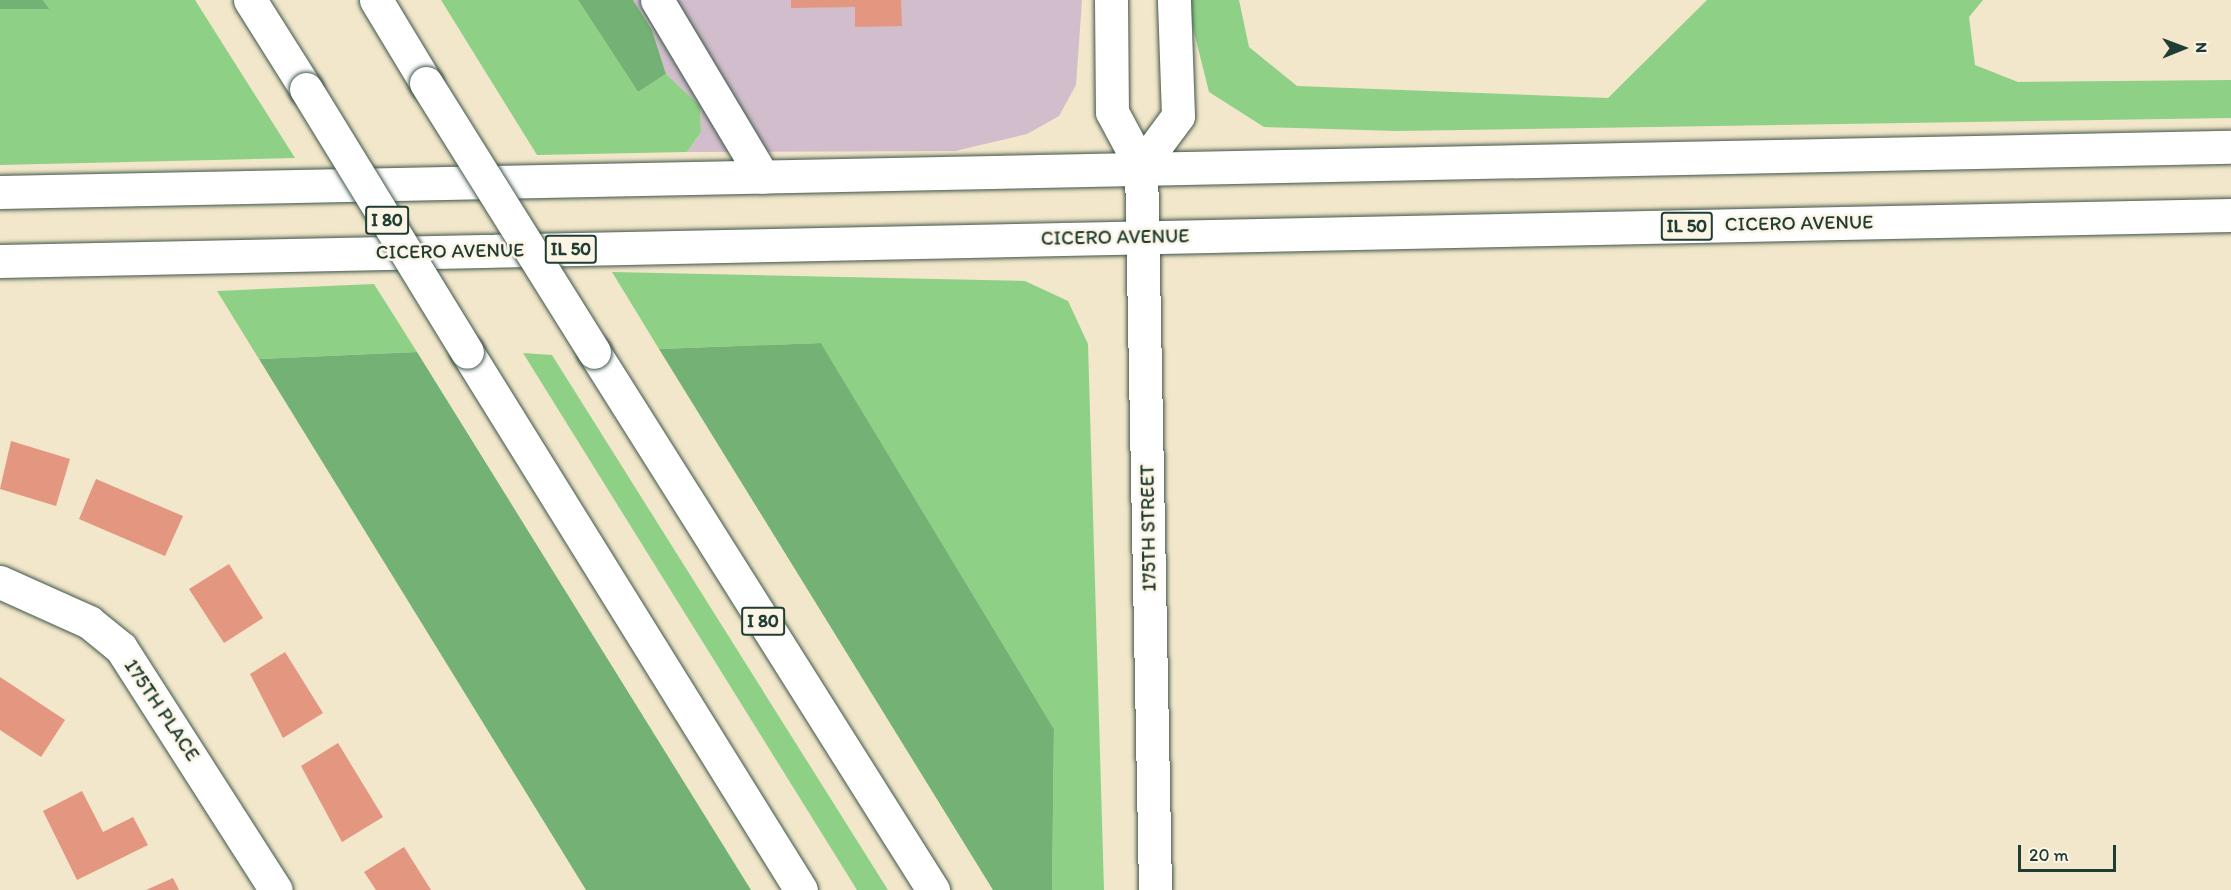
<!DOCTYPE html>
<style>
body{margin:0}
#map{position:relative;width:2231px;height:890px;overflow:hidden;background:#f2e7ca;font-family:Itim,sans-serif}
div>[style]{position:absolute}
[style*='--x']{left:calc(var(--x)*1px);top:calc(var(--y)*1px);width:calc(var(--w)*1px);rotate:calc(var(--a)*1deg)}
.industrial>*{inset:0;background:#d1bdcc}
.green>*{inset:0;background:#8fd087}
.forest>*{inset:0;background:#73b274}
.building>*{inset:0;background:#e39680}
.roads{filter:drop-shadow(0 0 2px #3f564a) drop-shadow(0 0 2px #3f564a)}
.minor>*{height:33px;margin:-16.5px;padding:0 16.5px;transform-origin:16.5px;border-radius:16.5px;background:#fff}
.major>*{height:33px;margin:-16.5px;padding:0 16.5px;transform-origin:16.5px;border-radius:16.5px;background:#fff}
.highway>*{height:33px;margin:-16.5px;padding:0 16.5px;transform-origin:16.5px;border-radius:16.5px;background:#fff}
.bridges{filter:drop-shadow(0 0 2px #3f564a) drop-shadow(0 0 2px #3f564a)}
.highway-bridge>*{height:33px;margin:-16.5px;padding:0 16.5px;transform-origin:16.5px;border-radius:16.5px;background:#fff}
span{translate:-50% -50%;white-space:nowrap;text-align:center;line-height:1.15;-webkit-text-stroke:5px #fcf5e5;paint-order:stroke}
.shield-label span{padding:2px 4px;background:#fcf5e5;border:2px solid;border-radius:4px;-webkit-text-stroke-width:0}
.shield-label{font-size:18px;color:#1f3d34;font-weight:700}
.street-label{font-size:20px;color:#1f3d34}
.north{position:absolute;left:2153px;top:18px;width:60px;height:60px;-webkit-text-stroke:4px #fcf5e5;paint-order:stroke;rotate:89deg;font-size:16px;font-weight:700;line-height:24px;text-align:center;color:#1f3d34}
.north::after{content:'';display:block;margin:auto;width:21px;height:27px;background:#1f3d34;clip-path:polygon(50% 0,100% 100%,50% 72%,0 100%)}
.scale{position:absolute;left:2018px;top:845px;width:98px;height:27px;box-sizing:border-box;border:3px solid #1f3d34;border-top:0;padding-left:8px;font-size:18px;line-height:21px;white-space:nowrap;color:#1f3d34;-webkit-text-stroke:4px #fcf5e5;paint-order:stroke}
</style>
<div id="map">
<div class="industrial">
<i style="clip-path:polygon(633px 0,1082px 0,1076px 85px,1059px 116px,1027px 134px,955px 151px,687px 152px,701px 132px,700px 106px,666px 74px,652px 30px)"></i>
</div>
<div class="green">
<i style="clip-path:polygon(43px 0,195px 0,295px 158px,0 165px,0 9px,48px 9px)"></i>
<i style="clip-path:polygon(441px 0,578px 0,638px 92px,666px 74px,700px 106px,701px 132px,687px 152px,537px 155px)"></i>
<i style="clip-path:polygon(1186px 0,1239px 0,1249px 47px,1297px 86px,1608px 98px,1707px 0,1983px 0,1969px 17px,1975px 65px,2018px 82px,2231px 80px,2231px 118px,1397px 131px,1264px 127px,1209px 92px)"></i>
<i style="clip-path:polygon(612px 272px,1025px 281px,1068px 301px,1088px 344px,1104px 890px,1052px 890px,1054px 729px,821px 343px,659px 349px)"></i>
<i style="clip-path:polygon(374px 284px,417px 352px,259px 359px,217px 291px)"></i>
<i style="clip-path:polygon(523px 353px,552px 355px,888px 890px,857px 890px)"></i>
</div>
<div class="forest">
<i style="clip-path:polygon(0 0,43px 0,49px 9px,0 9px)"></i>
<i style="clip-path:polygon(578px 0,633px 0,652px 30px,666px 74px,638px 92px)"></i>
<i style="clip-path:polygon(821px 343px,1054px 729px,1052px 890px,993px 890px,659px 349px)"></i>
<i style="clip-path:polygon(417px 352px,751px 890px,586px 890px,259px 359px)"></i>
</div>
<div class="building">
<i style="clip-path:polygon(791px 0,901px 0,902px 26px,855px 27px,855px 7px,791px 8px)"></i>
<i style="clip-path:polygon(11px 441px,70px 459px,56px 506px,0 489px)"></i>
<i style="clip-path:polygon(96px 479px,183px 516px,165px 556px,79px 519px)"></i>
<i style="clip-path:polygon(229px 564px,263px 618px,224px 643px,189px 589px)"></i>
<i style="clip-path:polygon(285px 652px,323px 713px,283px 738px,250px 674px)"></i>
<i style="clip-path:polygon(0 677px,65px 720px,41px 757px,0 730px)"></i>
<i style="clip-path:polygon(338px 743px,383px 817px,342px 842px,301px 766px)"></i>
<i style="clip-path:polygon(82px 791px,103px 832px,133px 817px,148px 845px,77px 880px,43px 811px)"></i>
<i style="clip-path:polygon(404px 847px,431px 890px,376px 890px,364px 872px)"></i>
<i style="clip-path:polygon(173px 878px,179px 890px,146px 890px)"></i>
</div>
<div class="roads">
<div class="minor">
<i style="--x:657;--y:0;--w:206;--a:59.1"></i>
<i style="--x:1111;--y:0;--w:112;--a:89.5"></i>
<i style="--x:1112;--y:112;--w:61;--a:61.8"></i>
<i style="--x:1141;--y:166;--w:62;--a:-53.5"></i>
<i style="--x:1178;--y:116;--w:116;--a:-92"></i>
<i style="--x:0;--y:582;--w:98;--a:24.2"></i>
<i style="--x:89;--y:622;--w:41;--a:39.1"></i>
<i style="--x:121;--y:648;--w:287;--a:57.4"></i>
</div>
<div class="major">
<i style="--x:1141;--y:166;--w:724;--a:88.89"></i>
<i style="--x:0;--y:192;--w:2231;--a:-1.16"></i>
<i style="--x:0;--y:261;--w:2231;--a:-1.18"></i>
</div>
<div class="highway">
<i style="--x:250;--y:0;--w:105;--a:57.8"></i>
<i style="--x:376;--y:0;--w:97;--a:58.9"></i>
<i style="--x:467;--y:352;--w:633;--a:58.17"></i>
<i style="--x:594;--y:352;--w:636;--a:57.78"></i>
</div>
</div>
<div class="bridges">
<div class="highway-bridge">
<i style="--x:426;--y:83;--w:317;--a:58"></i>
<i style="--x:306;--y:89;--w:308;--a:58.5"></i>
</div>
</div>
<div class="shield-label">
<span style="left:387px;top:220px">I 80</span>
<span style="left:1687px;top:226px">IL 50</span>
<span style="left:571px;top:249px">IL 50</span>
<span style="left:763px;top:621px">I 80</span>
</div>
<div class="street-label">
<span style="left:1799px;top:223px;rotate:-1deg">CICERO AVENUE</span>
<span style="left:1115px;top:237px;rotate:-1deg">CICERO AVENUE</span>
<span style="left:450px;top:251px;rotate:-1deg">CICERO AVENUE</span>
<span style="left:1148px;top:528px;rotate:-91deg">175TH STREET</span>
<span style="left:162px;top:710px;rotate:56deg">175TH PLACE</span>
</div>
<div class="north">N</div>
<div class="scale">20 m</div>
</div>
